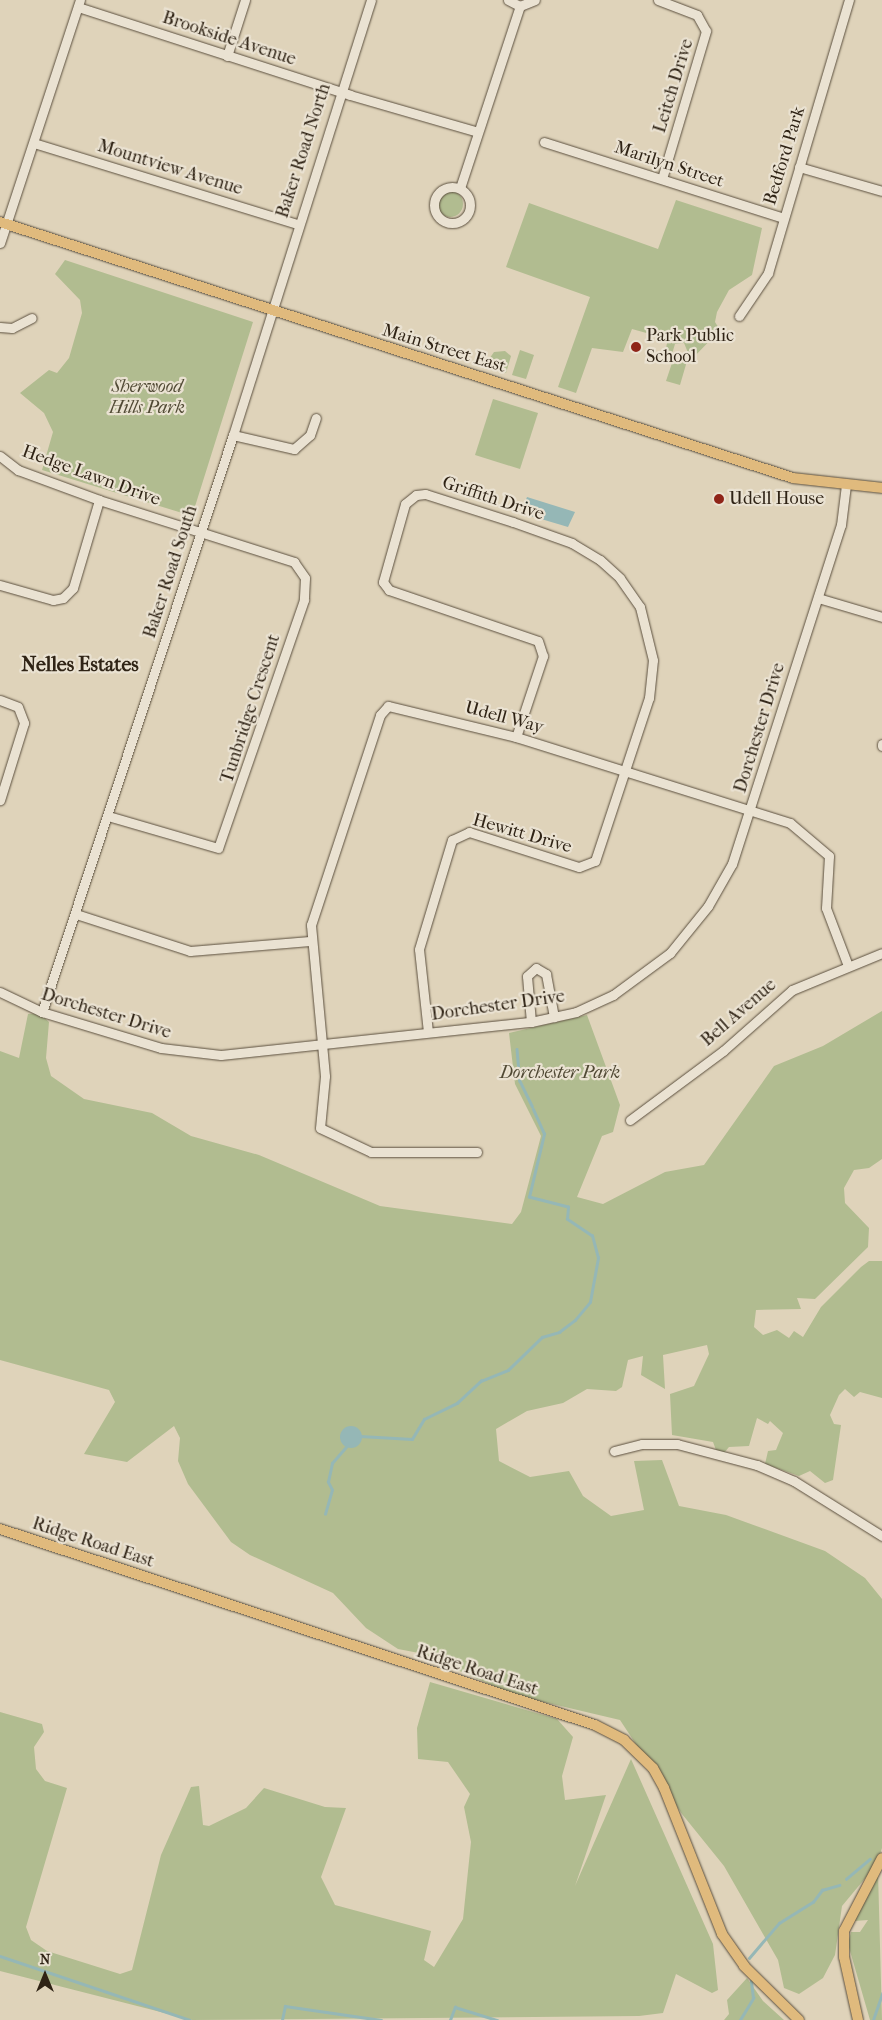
<!DOCTYPE html>
<style>
body{margin:0}
#map{position:relative;width:882px;height:2020px;overflow:hidden;background:#dfd3ba;font-family:"IM FELL French Canon",serif}
div>[style]{position:absolute}
[style*='--x']{left:calc(var(--x)*1px);top:calc(var(--y)*1px);width:calc(var(--w)*1px);rotate:calc(var(--a)*1deg)}
.green>*{inset:0;background:#b1bc90}
.round{border-radius:50%}
.water>*{inset:0;background:#95b7b6}
.stream>*{height:2.5px;margin:-1.25px;padding:0 1.25px;transform-origin:1.25px;border-radius:1.25px;background:#95b7b6}
.roads{filter:drop-shadow(0 0 1px #5b4f3e) drop-shadow(0 0 1px #5b4f3e)}
.minor>*{height:9px;margin:-4.5px;padding:0 4.5px;transform-origin:4.5px;border-radius:4.5px;background:#eae2d2}
.minor>.ring{margin:-4.5px;padding:0;box-sizing:content-box;background:none;border:9px solid #eae2d2;border-radius:50%}
.major>*{height:10px;margin:-5px;padding:0 5px;transform-origin:5px;border-radius:5px;background:#e0ba7d}
.dots>*{width:14px;height:14px;translate:-50% -50%;box-sizing:border-box;border:2px solid #eae2d2;border-radius:50%}
span{translate:-50% -50%;white-space:nowrap;text-align:center;line-height:1.15;-webkit-text-stroke:4.5px #eae2d2;paint-order:stroke}
.street-label{font-size:18px;color:#2f2315}
.poi-label{font-size:18px;color:#2f2315}
.left{translate:0 -50%;text-align:left}
.park-label{font-size:18px;color:#504934;font-style:italic}
.quarter-label{font-size:20px;color:#2f2315;font-weight:700}
.north{position:absolute;left:20px;top:1950px;width:50px;height:50px;-webkit-text-stroke:4px #eae2d2;paint-order:stroke;rotate:0deg;font-size:14px;font-weight:700;line-height:20px;text-align:center;color:#2f2315}
.north::after{content:'';display:block;margin:auto;width:18px;height:22px;background:#2f2315;clip-path:polygon(50% 0,100% 100%,50% 72%,0 100%)}
</style>
<div id="map">
<div class="green">
<i class="round" style="left:437px;top:191px;width:26px;height:26px"></i>
<i style="clip-path:polygon(676px 200px,762px 228px,752px 275px,729px 290px,717px 312px,715px 322px,720px 330px,691px 360px,684px 343px,675px 344px,672px 354px,665px 352px,668px 339px,632px 329px,623px 352px,592px 348px,576px 393px,558px 387px,590px 297px,506px 267px,529px 203px,658px 249px)"></i>
<i style="clip-path:polygon(65px 260px,253px 322px,192px 516px,42px 470px,53px 432px,44px 413px,20px 393px,49px 370px,57px 373px,69px 358px,82px 313px,80px 300px,55px 274px)"></i>
<i style="clip-path:polygon(520px 350px,534px 355px,526px 379px,512px 375px)"></i>
<i style="clip-path:polygon(505px 351px,511px 356px,506px 373px,485px 365px,494px 352px)"></i>
<i style="clip-path:polygon(674px 357px,687px 361px,680px 385px,666px 381px)"></i>
<i style="clip-path:polygon(493px 399px,538px 413px,520px 469px,475px 455px)"></i>
<i style="clip-path:polygon(882px 1011px,882px 1159px,869px 1168px,854px 1170px,844px 1188px,845px 1203px,869px 1228px,868px 1247px,815px 1299px,797px 1298px,801px 1309px,756px 1310px,754px 1327px,763px 1335px,777px 1330px,789px 1338px,794px 1331px,803px 1337px,821px 1307px,861px 1267px,869px 1261px,882px 1261px,882px 1398px,860px 1392px,854px 1397px,845px 1389px,839px 1395px,830px 1415px,834px 1424px,841px 1425px,833px 1480px,825px 1483px,810px 1471px,799px 1476px,765px 1464px,768px 1451px,776px 1450px,783px 1433px,770px 1421px,768px 1424px,757px 1418px,749px 1446px,729px 1447px,724px 1453px,716px 1450px,713px 1442px,672px 1435px,670px 1394px,694px 1386px,709px 1354px,707px 1345px,663px 1355px,665px 1389px,641px 1375px,643px 1356px,628px 1360px,622px 1387px,616px 1391px,587px 1389px,563px 1403px,527px 1411px,496px 1429px,499px 1461px,530px 1477px,569px 1471px,583px 1496px,611px 1516px,644px 1510px,634px 1461px,662px 1460px,679px 1506px,726px 1515px,825px 1551px,865px 1578px,882px 1599px,882px 1848px,877px 1864px,842px 1906px,835px 1955px,823px 1978px,799px 1994px,784px 1988px,778px 1960px,724px 1866px,682px 1814px,620px 1720px,514px 1695px,419px 1653px,398px 1649px,366px 1628px,333px 1593px,250px 1555px,231px 1542px,188px 1484px,178px 1461px,180px 1438px,174px 1426px,127px 1462px,84px 1454px,115px 1402px,109px 1390px,0 1360px,0 1051px,19px 1058px,28px 1014px,39px 1013px,49px 1022px,46px 1058px,51px 1076px,84px 1099px,152px 1113px,191px 1136px,259px 1155px,380px 1206px,512px 1224px,521px 1212px,541px 1136px,515px 1084px,509px 1033px,587px 1015px,620px 1105px,613px 1132px,602px 1136px,577px 1197px,603px 1204px,665px 1172px,704px 1165px,774px 1066px,823px 1046px)"></i>
<i style="clip-path:polygon(430px 1682px,557px 1719px,573px 1737px,562px 1776px,565px 1800px,606px 1795px,575px 1886px,631px 1759px,713px 1944px,718px 1990px,712px 1993px,676px 1974px,663px 2013px,639px 2016px,192px 2020px,0 1971px,0 1712px,42px 1724px,44px 1732px,34px 1747px,36px 1769px,45px 1781px,67px 1788px,26px 1927px,31px 1940px,47px 1951px,120px 1974px,132px 1970px,161px 1855px,191px 1787px,199px 1786px,203px 1825px,209px 1826px,246px 1808px,264px 1788px,325px 1807px,346px 1808px,321px 1877px,335px 1905px,431px 1931px,424px 1960px,434px 1967px,463px 1919px,471px 1842px,464px 1807px,470px 1794px,448px 1762px,418px 1759px,417px 1728px)"></i>
<i style="clip-path:polygon(878px 1872px,882px 2020px,870px 2020px,848px 1944px,851px 1932px,860px 1932px,868px 1920px,854px 1921px)"></i>
<i style="clip-path:polygon(747px 1978px,763px 2001px,784px 2020px,724px 2020px,729px 2014px,727px 2000px)"></i>
</div>
<div class="water">
<i style="clip-path:polygon(527px 497px,575px 512px,568px 527px,521px 513px)"></i>
<i class="round" style="left:340px;top:1426px;width:22px;height:22px"></i>
</div>
<div class="stream">
<i style="--x:517;--y:1049;--w:32;--a:85"></i>
<i style="--x:520;--y:1081;--w:28;--a:64"></i>
<i style="--x:360;--y:1436;--w:52;--a:3.3"></i>
<i style="--x:412;--y:1439;--w:23;--a:-59"></i>
<i style="--x:424;--y:1419;--w:37;--a:-26"></i>
<i style="--x:457;--y:1403;--w:33;--a:-43"></i>
<i style="--x:481;--y:1381;--w:29;--a:-22"></i>
<i style="--x:508;--y:1370;--w:47;--a:-44.1"></i>
<i style="--x:542;--y:1337;--w:18;--a:-16"></i>
<i style="--x:559;--y:1332;--w:20;--a:-37"></i>
<i style="--x:575;--y:1320;--w:23;--a:-50"></i>
<i style="--x:590;--y:1302;--w:45;--a:-79.7"></i>
<i style="--x:598;--y:1258;--w:23;--a:-105"></i>
<i style="--x:592;--y:1236;--w:30;--a:-146"></i>
<i style="--x:567;--y:1219;--w:12;--a:-85"></i>
<i style="--x:568;--y:1207;--w:40;--a:-165.6"></i>
<i style="--x:529;--y:1197;--w:65;--a:-76.6"></i>
<i style="--x:544;--y:1134;--w:27;--a:-114"></i>
<i style="--x:325;--y:1514;--w:25;--a:-74"></i>
<i style="--x:332;--y:1490;--w:9;--a:-117"></i>
<i style="--x:328;--y:1482;--w:19;--a:-78"></i>
<i style="--x:332;--y:1463;--w:21;--a:-49"></i>
<i style="--x:846;--y:1879;--w:31;--a:-40"></i>
<i style="--x:0;--y:1956;--w:200;--a:18.6"></i>
<i style="--x:749;--y:1958;--w:46;--a:-49.4"></i>
<i style="--x:779;--y:1923;--w:40;--a:-32"></i>
<i style="--x:813;--y:1902;--w:15;--a:-53"></i>
<i style="--x:822;--y:1890;--w:18;--a:-16"></i>
<i style="--x:282;--y:2020;--w:14;--a:-78"></i>
<i style="--x:285;--y:2006;--w:97;--a:8.3"></i>
<i style="--x:450;--y:2020;--w:14;--a:-69"></i>
<i style="--x:455;--y:2007;--w:44;--a:17.2"></i>
<i style="--x:740;--y:2020;--w:26;--a:-59"></i>
<i style="--x:753;--y:1998;--w:17;--a:-97"></i>
<i style="--x:873;--y:2020;--w:28;--a:-71"></i>
</div>
<div class="roads">
<div class="minor">
<i style="--x:508;--y:0;--w:13;--a:27"></i>
<i style="--x:520;--y:6;--w:16;--a:-22"></i>
<i style="--x:658;--y:0;--w:42;--a:21"></i>
<i style="--x:697;--y:15;--w:18;--a:61"></i>
<i style="--x:706;--y:31;--w:154;--a:106.6"></i>
<i style="--x:78;--y:7;--w:286;--a:17.9"></i>
<i style="--x:350;--y:95;--w:133;--a:16.1"></i>
<i style="--x:227;--y:56;--w:59;--a:-72.2"></i>
<i style="--x:544;--y:142;--w:251;--a:17.6"></i>
<i style="--x:34;--y:143;--w:275;--a:17.1"></i>
<i style="--x:799;--y:167;--w:86;--a:16.1"></i>
<i class="ring" style="left:434px;top:187px;width:27px;height:27px"></i>
<i style="--x:460;--y:188;--w:192;--a:-71.8"></i>
<i style="--x:0;--y:243;--w:256;--a:-71.8"></i>
<i style="--x:739;--y:316;--w:52;--a:-56"></i>
<i style="--x:768;--y:273;--w:285;--a:-73.5"></i>
<i style="--x:0;--y:327;--w:12;--a:5"></i>
<i style="--x:12;--y:328;--w:22;--a:-27"></i>
<i style="--x:233;--y:435;--w:63;--a:12.9"></i>
<i style="--x:294;--y:449;--w:21;--a:-41"></i>
<i style="--x:310;--y:435;--w:18;--a:-71"></i>
<i style="--x:0;--y:456;--w:23;--a:38"></i>
<i style="--x:18;--y:470;--w:86;--a:20.3"></i>
<i style="--x:99;--y:500;--w:205;--a:17.6"></i>
<i style="--x:294;--y:562;--w:19;--a:55"></i>
<i style="--x:305;--y:578;--w:22;--a:93"></i>
<i style="--x:304;--y:600;--w:262;--a:109.1"></i>
<i style="--x:218;--y:848;--w:115;--a:-163.8"></i>
<i style="--x:0;--y:585;--w:55;--a:15.8"></i>
<i style="--x:53;--y:600;--w:10;--a:-11"></i>
<i style="--x:63;--y:598;--w:14;--a:-45"></i>
<i style="--x:73;--y:588;--w:92;--a:-73.5"></i>
<i style="--x:818;--y:598;--w:67;--a:16.5"></i>
<i style="--x:0;--y:700;--w:19;--a:21"></i>
<i style="--x:18;--y:707;--w:17;--a:69"></i>
<i style="--x:24;--y:723;--w:81;--a:107.3"></i>
<i style="--x:882;--y:744;--w:2;--a:90"></i>
<i style="--x:76;--y:914;--w:120;--a:18"></i>
<i style="--x:190;--y:951;--w:120;--a:-4.8"></i>
<i style="--x:0;--y:992;--w:47;--a:25.5"></i>
<i style="--x:42;--y:1012;--w:124;--a:16.8"></i>
<i style="--x:161;--y:1048;--w:60;--a:6.7"></i>
<i style="--x:221;--y:1055;--w:312;--a:-6.1"></i>
<i style="--x:531;--y:1022;--w:46;--a:-12.5"></i>
<i style="--x:576;--y:1012;--w:41;--a:-24.7"></i>
<i style="--x:613;--y:995;--w:71;--a:-36.4"></i>
<i style="--x:670;--y:953;--w:60;--a:-51"></i>
<i style="--x:708;--y:906;--w:48;--a:-60.3"></i>
<i style="--x:732;--y:864;--w:356;--a:-72.2"></i>
<i style="--x:841;--y:525;--w:40;--a:-82.9"></i>
<i style="--x:42;--y:1012;--w:608;--a:-71.68"></i>
<i style="--x:233;--y:435;--w:456;--a:-72.4"></i>
<i style="--x:531;--y:1022;--w:46;--a:-95"></i>
<i style="--x:527;--y:976;--w:12;--a:-42"></i>
<i style="--x:536;--y:968;--w:12;--a:31"></i>
<i style="--x:546;--y:974;--w:44;--a:79.5"></i>
<i style="--x:428;--y:1032;--w:83;--a:-96.2"></i>
<i style="--x:419;--y:949;--w:114;--a:-73.2"></i>
<i style="--x:452;--y:840;--w:19;--a:-25"></i>
<i style="--x:469;--y:832;--w:115;--a:17.7"></i>
<i style="--x:579;--y:867;--w:17;--a:-21"></i>
<i style="--x:595;--y:861;--w:172;--a:-71.7"></i>
<i style="--x:649;--y:698;--w:38;--a:-84"></i>
<i style="--x:653;--y:660;--w:55;--a:-103.8"></i>
<i style="--x:640;--y:607;--w:35;--a:-125"></i>
<i style="--x:620;--y:578;--w:27;--a:-138"></i>
<i style="--x:600;--y:560;--w:33;--a:-149"></i>
<i style="--x:572;--y:543;--w:63;--a:-160.4"></i>
<i style="--x:513;--y:522;--w:92;--a:-162.3"></i>
<i style="--x:425;--y:494;--w:9;--a:174"></i>
<i style="--x:416;--y:495;--w:14;--a:141"></i>
<i style="--x:405;--y:504;--w:81;--a:105.8"></i>
<i style="--x:383;--y:582;--w:10;--a:53"></i>
<i style="--x:389;--y:590;--w:157;--a:18.9"></i>
<i style="--x:538;--y:641;--w:16;--a:72"></i>
<i style="--x:543;--y:656;--w:85;--a:108.4"></i>
<i style="--x:630;--y:1120;--w:116;--a:-36.6"></i>
<i style="--x:723;--y:1051;--w:92;--a:-41.5"></i>
<i style="--x:792;--y:990;--w:97;--a:-22.3"></i>
<i style="--x:477;--y:1152;--w:106;--a:180"></i>
<i style="--x:371;--y:1152;--w:56;--a:-154.8"></i>
<i style="--x:320;--y:1128;--w:52;--a:-84.5"></i>
<i style="--x:325;--y:1076;--w:152;--a:-95.3"></i>
<i style="--x:311;--y:925;--w:221;--a:-71.8"></i>
<i style="--x:380;--y:715;--w:12;--a:-48"></i>
<i style="--x:388;--y:706;--w:132;--a:13.6"></i>
<i style="--x:516;--y:737;--w:287;--a:17.4"></i>
<i style="--x:790;--y:823;--w:51;--a:40.2"></i>
<i style="--x:829;--y:856;--w:52;--a:93.3"></i>
<i style="--x:826;--y:908;--w:62;--a:69.2"></i>
<i style="--x:614;--y:1451;--w:29;--a:-14"></i>
<i style="--x:642;--y:1444;--w:35;--a:0"></i>
<i style="--x:677;--y:1444;--w:83;--a:14.7"></i>
<i style="--x:757;--y:1465;--w:40;--a:23.4"></i>
<i style="--x:794;--y:1481;--w:104;--a:32"></i>
</div>
<div class="major">
<i style="--x:0;--y:222;--w:833;--a:17.89"></i>
<i style="--x:793;--y:478;--w:90;--a:6.4"></i>
<i style="--x:0;--y:1529;--w:626;--a:18.23"></i>
<i style="--x:595;--y:1725;--w:33;--a:27"></i>
<i style="--x:624;--y:1740;--w:40;--a:44"></i>
<i style="--x:653;--y:1768;--w:23;--a:61"></i>
<i style="--x:664;--y:1788;--w:157;--a:68.3"></i>
<i style="--x:722;--y:1934;--w:39;--a:55"></i>
<i style="--x:744;--y:1966;--w:77;--a:44.5"></i>
<i style="--x:858;--y:2020;--w:65;--a:-102.5"></i>
<i style="--x:844;--y:1957;--w:26;--a:-90"></i>
<i style="--x:844;--y:1931;--w:82;--a:-62.5"></i>
</div>
</div>
<div class="dots">
<i style="left:636px;top:347px;background:#8f2418"></i>
<i style="left:719px;top:499px;background:#8f2418"></i>
</div>
<div class="street-label">
<span style="left:229px;top:39px;rotate:18deg">Brookside Avenue</span>
<span style="left:674px;top:86px;rotate:-73deg">Leitch Drive</span>
<span style="left:304px;top:151px;rotate:-72deg">Baker Road North</span>
<span style="left:785px;top:156px;rotate:-73deg">Bedford Park</span>
<span style="left:669px;top:165px;rotate:18deg">Marilyn Street</span>
<span style="left:170px;top:168px;rotate:17deg">Mountview Avenue</span>
<span style="left:444px;top:349px;rotate:17deg">Main Street East</span>
<span style="left:91px;top:476px;rotate:20deg">Hedge Lawn Drive</span>
<span style="left:493px;top:499px;rotate:18deg">Griffith Drive</span>
<span style="left:171px;top:572px;rotate:-72deg">Baker Road South</span>
<span style="left:251px;top:709px;rotate:-72deg">Tunbridge Crescent</span>
<span style="left:504px;top:718px;rotate:15deg">Udell Way</span>
<span style="left:760px;top:728px;rotate:-73deg">Dorchester Drive</span>
<span style="left:522px;top:834px;rotate:16deg">Hewitt Drive</span>
<span style="left:498px;top:1006px;rotate:-8deg">Dorchester Drive</span>
<span style="left:739px;top:1013px;rotate:-41deg">Bell Avenue</span>
<span style="left:106px;top:1014px;rotate:17deg">Dorchester Drive</span>
<span style="left:93px;top:1543px;rotate:18deg">Ridge Road East</span>
<span style="left:477px;top:1671px;rotate:18deg">Ridge Road East</span>
</div>
<div class="poi-label">
<span class="left" style="left:646px;top:347px">Park Public<br>School</span>
<span class="left" style="left:729px;top:499px">Udell House</span>
</div>
<div class="park-label">
<span style="left:147px;top:398px">Sherwood<br>Hills Park</span>
<span style="left:560px;top:1073px">Dorchester Park</span>
</div>
<div class="quarter-label">
<span style="left:80px;top:664px">Nelles Estates</span>
</div>
<div class="north">N</div>
</div>
